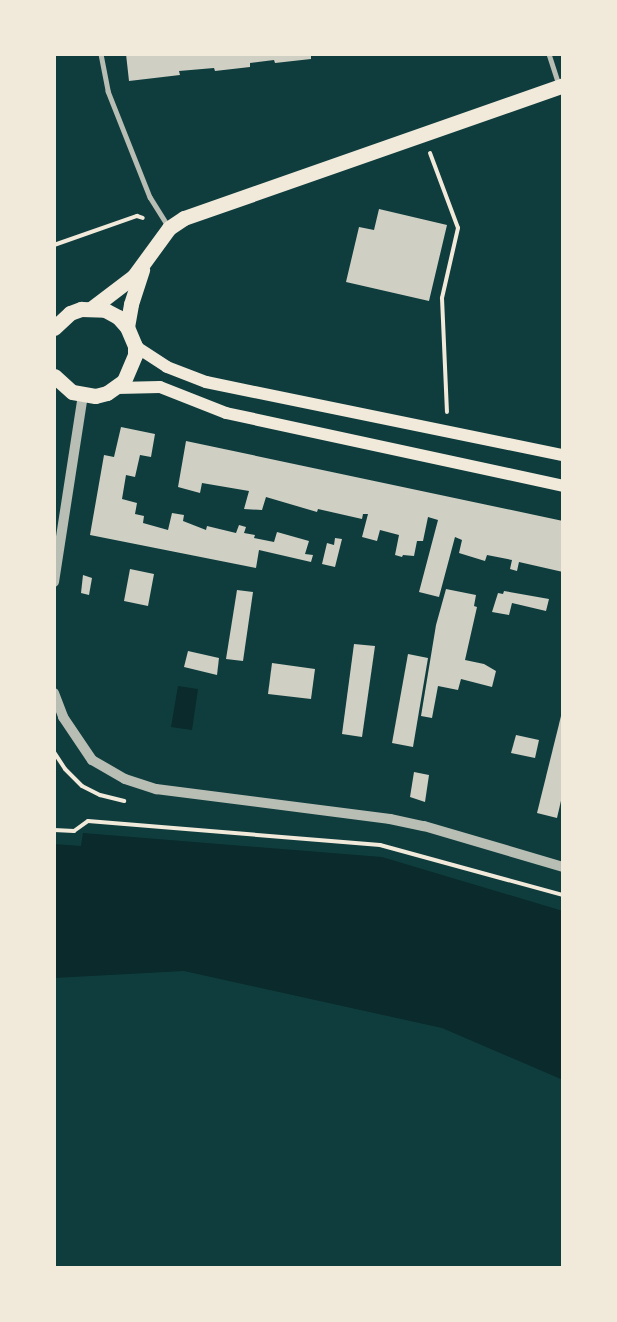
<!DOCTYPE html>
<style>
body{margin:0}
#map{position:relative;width:617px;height:1322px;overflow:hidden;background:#0f3d3e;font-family:Raleway,sans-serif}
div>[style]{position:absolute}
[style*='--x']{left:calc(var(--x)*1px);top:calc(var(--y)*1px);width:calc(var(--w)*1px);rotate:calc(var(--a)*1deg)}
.water>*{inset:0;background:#0a2a2b}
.building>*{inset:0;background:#cfcfc3}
.path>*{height:4px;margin:-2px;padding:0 2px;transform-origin:2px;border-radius:2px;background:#f1e9da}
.service>*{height:4.5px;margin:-2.25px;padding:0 2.25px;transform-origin:2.25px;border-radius:2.25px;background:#b8beb3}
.tertiary>*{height:10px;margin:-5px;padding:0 5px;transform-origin:5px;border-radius:5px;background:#b8beb3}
.secondary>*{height:12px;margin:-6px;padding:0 6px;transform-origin:6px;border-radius:6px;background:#f1e9da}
.primary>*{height:15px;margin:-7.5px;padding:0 7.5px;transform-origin:7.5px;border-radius:7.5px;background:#f1e9da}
span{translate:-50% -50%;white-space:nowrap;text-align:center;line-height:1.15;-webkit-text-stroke:4.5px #f1e9da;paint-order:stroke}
.frame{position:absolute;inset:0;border:56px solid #f1e9da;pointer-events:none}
</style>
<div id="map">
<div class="water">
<i style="clip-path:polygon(178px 686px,198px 689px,192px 730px,171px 727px)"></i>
<i style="clip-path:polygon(83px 833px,382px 857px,563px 911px,563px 1080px,442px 1028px,184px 971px,54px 978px,54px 844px,81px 846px)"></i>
</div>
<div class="building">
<i style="clip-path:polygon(126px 54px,311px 54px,311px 59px,275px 63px,274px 60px,250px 63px,250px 67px,215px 71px,214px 68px,179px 71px,180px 75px,129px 81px)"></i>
<i style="clip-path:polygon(379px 209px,447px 225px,429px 301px,346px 282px,359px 227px,374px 230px)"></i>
<i style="clip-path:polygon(121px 427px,155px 434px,151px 457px,140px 455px,135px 477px,126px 475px,122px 499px,137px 503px,135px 514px,144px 516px,143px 523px,168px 530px,172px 513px,184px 515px,183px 521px,206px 530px,207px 526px,236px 533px,239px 525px,246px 527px,244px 533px,255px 535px,254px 538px,274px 542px,277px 532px,309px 541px,305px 554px,313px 555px,311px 562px,259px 550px,256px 568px,90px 535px,104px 455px,114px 457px)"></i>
<i style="clip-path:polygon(186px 441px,563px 521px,563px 572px,519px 562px,517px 571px,510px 569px,512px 560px,487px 555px,485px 561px,459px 553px,462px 540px,455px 537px,439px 597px,419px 592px,438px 520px,428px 517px,423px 541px,417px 541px,414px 556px,403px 555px,402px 557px,395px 555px,399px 535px,380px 530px,377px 541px,362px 537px,368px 514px,363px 514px,362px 519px,318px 509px,317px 512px,266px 497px,262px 510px,244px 509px,249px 491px,202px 483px,200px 493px,178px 487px)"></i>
<i style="clip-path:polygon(335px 538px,342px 539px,335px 567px,322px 564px,327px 543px,334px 545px)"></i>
<i style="clip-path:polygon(130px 569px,154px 574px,148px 606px,124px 601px)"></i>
<i style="clip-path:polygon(83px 575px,92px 578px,89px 595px,81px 593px)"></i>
<i style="clip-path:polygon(446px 589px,476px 595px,474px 606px,477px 607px,465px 660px,484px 664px,496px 671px,492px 687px,461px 679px,458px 690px,438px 686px,432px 718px,421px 716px,436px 625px)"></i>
<i style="clip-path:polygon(237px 590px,253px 592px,243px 661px,226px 659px)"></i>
<i style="clip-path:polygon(504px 591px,549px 599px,546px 611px,512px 603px,509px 615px,492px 612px,498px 593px,503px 594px)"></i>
<i style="clip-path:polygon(354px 644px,375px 646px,362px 737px,342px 734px)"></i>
<i style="clip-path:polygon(188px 651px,219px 658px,217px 675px,184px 667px)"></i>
<i style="clip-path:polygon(408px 654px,428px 658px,413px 747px,392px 743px)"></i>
<i style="clip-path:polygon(272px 663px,315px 669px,311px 699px,268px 694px)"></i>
<i style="clip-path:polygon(562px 712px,563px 792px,557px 818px,537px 813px)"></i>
<i style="clip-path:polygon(516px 735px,539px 740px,535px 758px,511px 753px)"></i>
<i style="clip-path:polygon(414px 772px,429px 775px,425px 802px,410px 797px)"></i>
</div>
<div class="path">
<i style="--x:430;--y:153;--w:80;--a:69.5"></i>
<i style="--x:458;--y:228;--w:72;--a:102.9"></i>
<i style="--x:442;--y:298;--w:114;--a:87.5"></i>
<i style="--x:54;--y:245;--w:88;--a:-19.3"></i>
<i style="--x:137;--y:216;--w:6;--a:18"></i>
<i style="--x:54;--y:752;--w:20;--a:57"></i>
<i style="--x:65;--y:769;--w:24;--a:45"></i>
<i style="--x:82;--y:786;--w:20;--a:27"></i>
<i style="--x:100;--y:795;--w:25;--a:14"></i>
<i style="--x:54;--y:830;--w:20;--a:3"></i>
<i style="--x:74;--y:831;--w:17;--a:-36"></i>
<i style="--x:88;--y:821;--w:293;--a:4.7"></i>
<i style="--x:380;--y:845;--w:190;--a:15.3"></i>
</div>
<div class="service">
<i style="--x:101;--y:54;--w:38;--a:79"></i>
<i style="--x:108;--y:91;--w:114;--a:68.4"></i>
<i style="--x:150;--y:197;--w:34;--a:58"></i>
<i style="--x:549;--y:54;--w:32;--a:72"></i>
</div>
<div class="tertiary">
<i style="--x:54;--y:582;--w:189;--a:-81.2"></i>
<i style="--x:54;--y:693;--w:26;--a:69"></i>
<i style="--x:63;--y:717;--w:52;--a:56"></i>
<i style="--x:92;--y:760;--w:38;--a:30"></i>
<i style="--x:125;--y:779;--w:33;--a:18"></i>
<i style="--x:156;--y:789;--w:236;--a:7.3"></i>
<i style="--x:390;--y:819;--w:35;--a:12"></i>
<i style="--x:424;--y:826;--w:145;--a:16.4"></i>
</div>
<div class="secondary">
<i style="--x:135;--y:346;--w:38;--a:33"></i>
<i style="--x:167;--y:367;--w:42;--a:21"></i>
<i style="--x:206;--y:382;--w:364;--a:11.6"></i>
<i style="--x:117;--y:388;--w:43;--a:-1.3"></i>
<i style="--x:160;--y:387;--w:71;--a:21.5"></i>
<i style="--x:226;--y:413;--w:345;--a:12.2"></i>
</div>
<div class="primary">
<i style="--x:92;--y:308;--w:53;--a:-37.3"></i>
<i style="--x:134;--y:276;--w:59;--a:-53.9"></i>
<i style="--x:169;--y:228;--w:18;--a:-34"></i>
<i style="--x:184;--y:218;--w:402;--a:-19.3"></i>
<i style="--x:127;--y:327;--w:23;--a:-80"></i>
<i style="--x:131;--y:304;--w:36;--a:-72"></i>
<i style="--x:54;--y:328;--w:22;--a:-43"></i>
<i style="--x:70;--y:313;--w:12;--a:-20"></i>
<i style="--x:81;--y:309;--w:24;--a:2"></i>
<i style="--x:105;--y:310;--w:15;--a:28"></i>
<i style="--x:118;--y:317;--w:13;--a:48"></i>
<i style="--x:127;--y:327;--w:21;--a:67"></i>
<i style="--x:135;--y:346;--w:9;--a:90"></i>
<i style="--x:135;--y:355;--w:28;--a:113"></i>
<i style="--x:124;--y:381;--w:21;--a:145"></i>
<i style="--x:107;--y:393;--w:12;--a:166"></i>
<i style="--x:95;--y:396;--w:23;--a:-170"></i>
<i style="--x:72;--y:392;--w:24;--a:-138"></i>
</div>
<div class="frame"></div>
</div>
